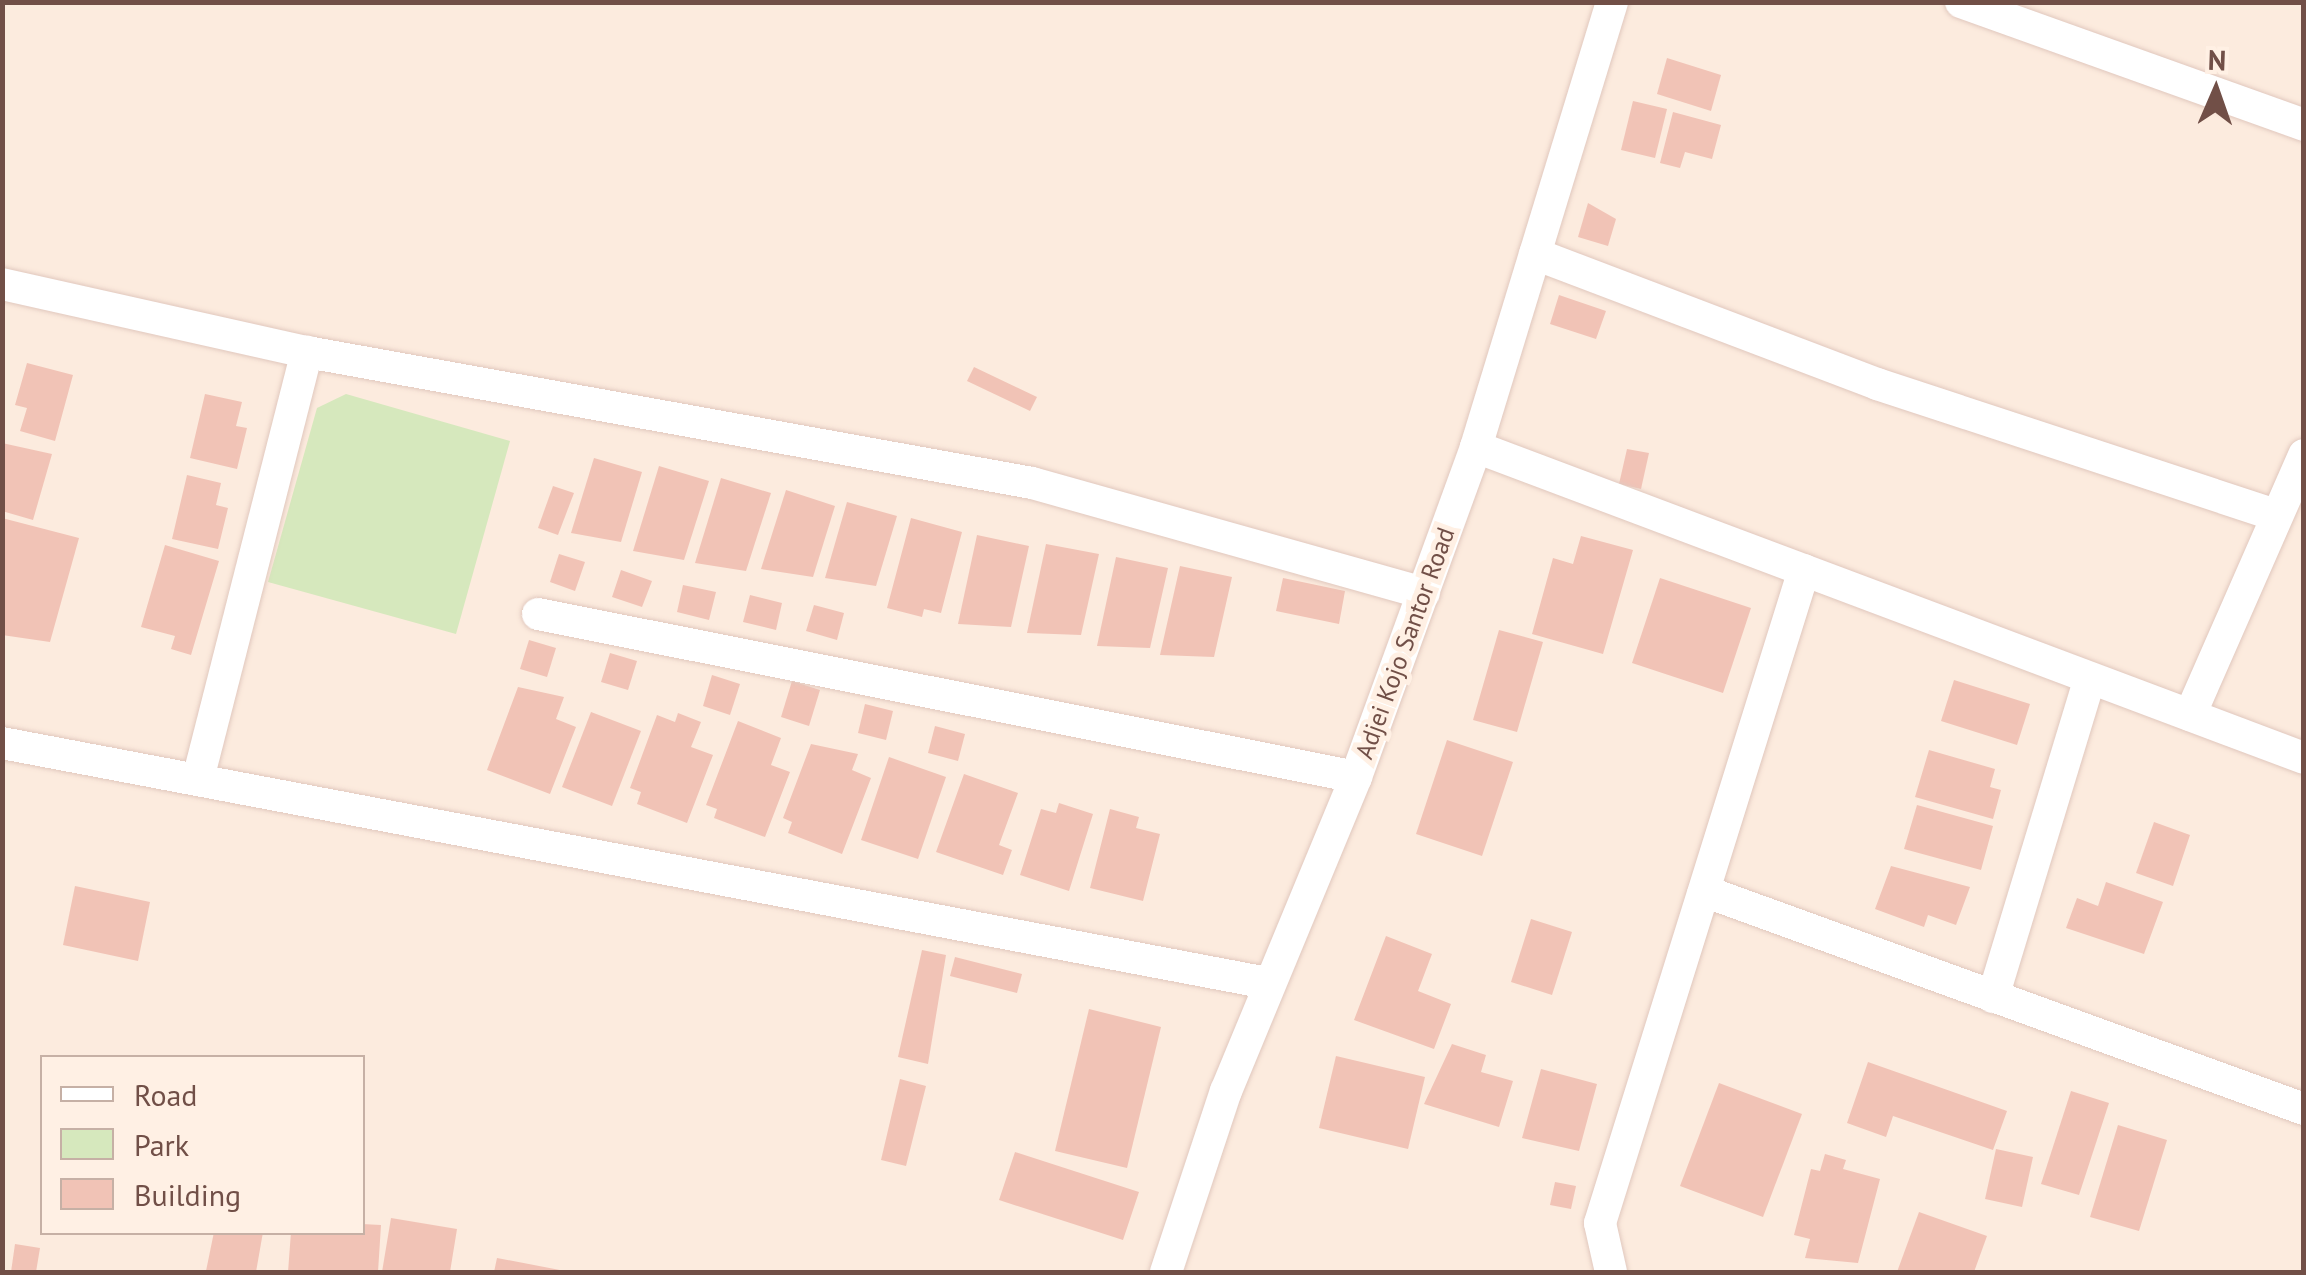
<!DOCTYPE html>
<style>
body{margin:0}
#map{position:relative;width:2306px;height:1275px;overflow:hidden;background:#fcebde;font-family:"PT Sans",sans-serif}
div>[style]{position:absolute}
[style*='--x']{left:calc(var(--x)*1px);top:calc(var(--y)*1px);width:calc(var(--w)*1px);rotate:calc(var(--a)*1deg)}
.green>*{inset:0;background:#d6e8bd}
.building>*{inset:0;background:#f1c3b6}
.roads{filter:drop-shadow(0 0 2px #e1c8be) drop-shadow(0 0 2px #e1c8be)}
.minor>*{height:32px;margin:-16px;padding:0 16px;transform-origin:16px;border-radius:16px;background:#fff}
span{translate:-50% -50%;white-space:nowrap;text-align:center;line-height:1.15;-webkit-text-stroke:10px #fff0e4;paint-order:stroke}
.street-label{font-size:25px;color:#714f47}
.frame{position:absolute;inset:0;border:5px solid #714f47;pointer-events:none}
.legend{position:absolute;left:40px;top:1055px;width:325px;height:180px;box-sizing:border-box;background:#fff0e4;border:2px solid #c6b0a5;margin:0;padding:12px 18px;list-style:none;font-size:30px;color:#714f47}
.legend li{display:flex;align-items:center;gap:20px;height:50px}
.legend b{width:50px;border:2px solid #c6b0a5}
.north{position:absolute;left:2166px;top:40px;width:100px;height:100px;-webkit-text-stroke:8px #fff0e4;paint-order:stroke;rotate:2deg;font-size:28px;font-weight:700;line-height:40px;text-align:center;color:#714f47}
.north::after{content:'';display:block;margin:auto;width:35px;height:45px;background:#714f47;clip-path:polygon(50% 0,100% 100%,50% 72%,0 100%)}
</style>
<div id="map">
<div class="green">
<i style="clip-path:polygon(346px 394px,510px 441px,456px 634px,268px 582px,317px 408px)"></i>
</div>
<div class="building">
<i style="clip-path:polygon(1667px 58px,1721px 75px,1711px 111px,1657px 94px)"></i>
<i style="clip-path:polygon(1633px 101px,1667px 109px,1655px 158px,1621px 150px)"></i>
<i style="clip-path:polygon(1673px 112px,1721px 125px,1712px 159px,1685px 152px,1680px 168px,1660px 163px)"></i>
<i style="clip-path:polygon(1588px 203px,1616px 219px,1608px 246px,1578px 237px)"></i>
<i style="clip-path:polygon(1559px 295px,1606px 311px,1596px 339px,1550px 324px)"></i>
<i style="clip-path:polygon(27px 363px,73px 375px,55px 441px,20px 431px,27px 408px,15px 405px)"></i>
<i style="clip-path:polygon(974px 367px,1037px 397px,1030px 411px,967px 381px)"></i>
<i style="clip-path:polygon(205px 394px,242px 402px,236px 426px,247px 428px,237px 469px,190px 458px)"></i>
<i style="clip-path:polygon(2px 443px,52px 454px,33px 520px,2px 511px)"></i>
<i style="clip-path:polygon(1627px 449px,1649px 453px,1641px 489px,1619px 484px)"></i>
<i style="clip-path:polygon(594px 458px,642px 472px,621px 542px,571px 533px)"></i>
<i style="clip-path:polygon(659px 466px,709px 481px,684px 560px,633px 551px)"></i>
<i style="clip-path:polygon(187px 475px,221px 483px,216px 505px,228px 508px,218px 549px,172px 539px)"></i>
<i style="clip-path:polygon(721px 478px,771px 493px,746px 571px,695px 563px)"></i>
<i style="clip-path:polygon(553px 486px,574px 493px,558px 535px,538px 528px)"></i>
<i style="clip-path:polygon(786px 490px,835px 506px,813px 577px,761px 569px)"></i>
<i style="clip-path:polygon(847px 502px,897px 516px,876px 586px,825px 578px)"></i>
<i style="clip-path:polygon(2px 518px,79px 538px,50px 642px,2px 635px)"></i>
<i style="clip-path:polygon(911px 518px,962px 532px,941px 613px,924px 609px,922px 617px,887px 608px)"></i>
<i style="clip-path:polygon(977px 535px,1029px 546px,1011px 627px,958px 624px)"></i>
<i style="clip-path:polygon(1581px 536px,1633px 550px,1603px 654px,1532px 634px,1553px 558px,1573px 564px)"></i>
<i style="clip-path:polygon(1046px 544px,1099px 554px,1081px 635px,1027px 633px)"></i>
<i style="clip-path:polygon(165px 545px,219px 561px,191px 655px,171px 649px,175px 636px,141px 627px)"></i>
<i style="clip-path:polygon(559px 554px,585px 562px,575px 591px,550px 582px)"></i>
<i style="clip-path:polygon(1116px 557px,1168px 568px,1150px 648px,1097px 646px)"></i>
<i style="clip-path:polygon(1180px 566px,1232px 577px,1214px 657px,1160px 655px)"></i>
<i style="clip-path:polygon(621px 570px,652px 581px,642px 607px,612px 597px)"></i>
<i style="clip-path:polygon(1283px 578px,1345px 591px,1339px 624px,1276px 611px)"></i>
<i style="clip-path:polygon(1660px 578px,1751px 608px,1723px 693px,1632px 663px)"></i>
<i style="clip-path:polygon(683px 585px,716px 592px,709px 620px,677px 612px)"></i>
<i style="clip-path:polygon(750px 595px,782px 603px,776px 630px,743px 622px)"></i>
<i style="clip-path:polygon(814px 605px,844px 613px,837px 640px,806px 631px)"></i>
<i style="clip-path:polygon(1499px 630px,1543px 642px,1517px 732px,1473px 720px)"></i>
<i style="clip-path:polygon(529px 640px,556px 648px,547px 677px,520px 669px)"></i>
<i style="clip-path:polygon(610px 653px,637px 661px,628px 690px,601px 682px)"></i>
<i style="clip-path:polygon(712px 675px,740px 684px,730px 715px,703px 706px)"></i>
<i style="clip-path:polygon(1954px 680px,2030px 704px,2017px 745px,1941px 721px)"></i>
<i style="clip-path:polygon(792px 681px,820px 690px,809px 726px,781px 717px)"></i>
<i style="clip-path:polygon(518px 687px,564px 697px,556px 719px,576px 727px,550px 794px,487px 770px)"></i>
<i style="clip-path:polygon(865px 704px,893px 711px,886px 740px,858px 733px)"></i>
<i style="clip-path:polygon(591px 712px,641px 731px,612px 806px,562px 787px)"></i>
<i style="clip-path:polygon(678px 713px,701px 722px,691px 747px,713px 755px,687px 823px,637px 804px,641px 792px,630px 788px,657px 715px,675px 722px)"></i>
<i style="clip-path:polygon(738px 721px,781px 738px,771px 765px,790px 772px,765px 837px,714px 818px,717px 809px,706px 805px)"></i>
<i style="clip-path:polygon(935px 726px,965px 734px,958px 761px,928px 753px)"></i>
<i style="clip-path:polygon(1447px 740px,1513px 762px,1482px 856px,1416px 834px)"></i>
<i style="clip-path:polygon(811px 744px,858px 754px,852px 770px,871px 778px,842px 854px,788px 833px,792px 822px,783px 818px)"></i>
<i style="clip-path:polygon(1929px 750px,1995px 769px,1990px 787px,2001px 790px,1993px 819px,1915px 797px)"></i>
<i style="clip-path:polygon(889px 757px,946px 777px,918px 859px,861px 840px)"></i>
<i style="clip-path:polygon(964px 774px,1018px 793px,999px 845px,1012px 850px,1003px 875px,936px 852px)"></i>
<i style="clip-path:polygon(1059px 803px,1093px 814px,1069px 891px,1020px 875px,1041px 809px,1056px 813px)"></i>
<i style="clip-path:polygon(1917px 805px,1993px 826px,1981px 870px,1904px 849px)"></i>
<i style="clip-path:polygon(1110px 809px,1139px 817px,1136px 828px,1160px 834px,1143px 901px,1090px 888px)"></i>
<i style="clip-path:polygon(2154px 822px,2190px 835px,2173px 886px,2136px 873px)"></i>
<i style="clip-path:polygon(1891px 866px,1970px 887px,1956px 925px,1928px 915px,1924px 927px,1875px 909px)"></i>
<i style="clip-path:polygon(2106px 882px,2163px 902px,2144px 954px,2066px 928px,2077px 898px,2098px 906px)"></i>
<i style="clip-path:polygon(75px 886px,150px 902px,138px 961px,63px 945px)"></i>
<i style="clip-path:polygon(1531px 919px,1572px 932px,1552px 995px,1511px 982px)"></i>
<i style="clip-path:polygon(1386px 936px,1432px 954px,1418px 991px,1451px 1004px,1434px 1049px,1354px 1020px)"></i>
<i style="clip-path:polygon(922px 950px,946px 955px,928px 1064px,898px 1057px)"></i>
<i style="clip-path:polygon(955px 957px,1022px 974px,1017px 993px,950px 976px)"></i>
<i style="clip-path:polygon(1089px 1009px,1161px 1027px,1127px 1168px,1055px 1151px)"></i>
<i style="clip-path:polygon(1452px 1044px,1486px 1055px,1481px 1072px,1513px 1081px,1499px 1127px,1424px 1104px)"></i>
<i style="clip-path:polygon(1336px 1056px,1425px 1077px,1408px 1149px,1319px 1128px)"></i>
<i style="clip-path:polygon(1868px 1062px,2007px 1111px,1993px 1150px,1893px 1116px,1886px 1137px,1847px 1123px)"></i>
<i style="clip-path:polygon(1541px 1069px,1597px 1084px,1579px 1151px,1522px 1138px)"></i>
<i style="clip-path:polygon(900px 1079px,926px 1086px,906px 1166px,881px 1160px)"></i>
<i style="clip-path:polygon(1719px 1083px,1802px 1114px,1763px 1217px,1680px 1186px)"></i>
<i style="clip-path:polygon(2071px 1091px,2109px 1103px,2079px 1195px,2041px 1184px)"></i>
<i style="clip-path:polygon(2118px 1125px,2167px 1140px,2139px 1231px,2090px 1217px)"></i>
<i style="clip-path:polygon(1996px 1149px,2033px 1157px,2022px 1207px,1985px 1199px)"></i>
<i style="clip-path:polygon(1015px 1152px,1139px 1192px,1123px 1240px,999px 1200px)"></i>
<i style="clip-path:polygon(1825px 1154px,1846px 1160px,1843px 1169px,1880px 1179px,1858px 1263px,1805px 1258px,1810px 1239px,1794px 1235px,1811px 1169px,1820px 1171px)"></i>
<i style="clip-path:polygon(1555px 1182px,1576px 1186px,1571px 1209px,1550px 1205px)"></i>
<i style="clip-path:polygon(1919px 1212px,1987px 1236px,1974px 1272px,1897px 1272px)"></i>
<i style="clip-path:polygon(391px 1218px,457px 1229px,450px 1272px,382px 1272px)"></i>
<i style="clip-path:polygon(362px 1224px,381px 1225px,378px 1272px,288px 1272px,291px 1232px,362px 1232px)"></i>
<i style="clip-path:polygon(214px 1232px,263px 1232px,256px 1272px,206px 1271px)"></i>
<i style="clip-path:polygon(15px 1244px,40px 1248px,36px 1272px,11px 1272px)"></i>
<i style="clip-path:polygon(497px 1258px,565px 1271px,565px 1272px,494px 1272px)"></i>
</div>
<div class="roads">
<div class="minor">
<i style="--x:1961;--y:2;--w:364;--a:19.7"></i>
<i style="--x:1535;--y:254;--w:366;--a:20.8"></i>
<i style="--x:1877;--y:384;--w:416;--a:18.2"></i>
<i style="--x:2;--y:284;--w:312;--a:12.6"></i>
<i style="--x:307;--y:352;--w:737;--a:10.24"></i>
<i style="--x:1032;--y:483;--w:407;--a:15.7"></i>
<i style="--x:1476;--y:447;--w:884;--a:20.59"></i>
<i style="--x:538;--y:614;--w:834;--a:11.27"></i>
<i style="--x:2190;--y:715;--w:284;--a:-66.3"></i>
<i style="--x:2;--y:743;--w:1288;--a:10.74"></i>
<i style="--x:198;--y:779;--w:441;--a:-75.7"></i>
<i style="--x:1704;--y:891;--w:638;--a:19.97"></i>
<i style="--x:1993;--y:997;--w:333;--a:-73.1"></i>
<i style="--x:1166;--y:1272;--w:191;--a:-71.7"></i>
<i style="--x:1226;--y:1091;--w:340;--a:-67.5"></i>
<i style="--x:1356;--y:777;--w:351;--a:-70"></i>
<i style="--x:1476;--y:447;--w:465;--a:-73"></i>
<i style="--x:1611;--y:1272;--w:50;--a:-102.7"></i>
<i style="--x:1600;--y:1223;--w:684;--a:-72.65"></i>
</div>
</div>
<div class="street-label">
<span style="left:1405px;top:643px;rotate:-70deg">Adjei Kojo Santor Road</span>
</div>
<div class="frame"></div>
<ul class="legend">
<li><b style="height:12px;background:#fff"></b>Road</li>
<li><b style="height:28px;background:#d6e8bd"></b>Park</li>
<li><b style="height:28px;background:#f1c3b6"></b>Building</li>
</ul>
<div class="north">N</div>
</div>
